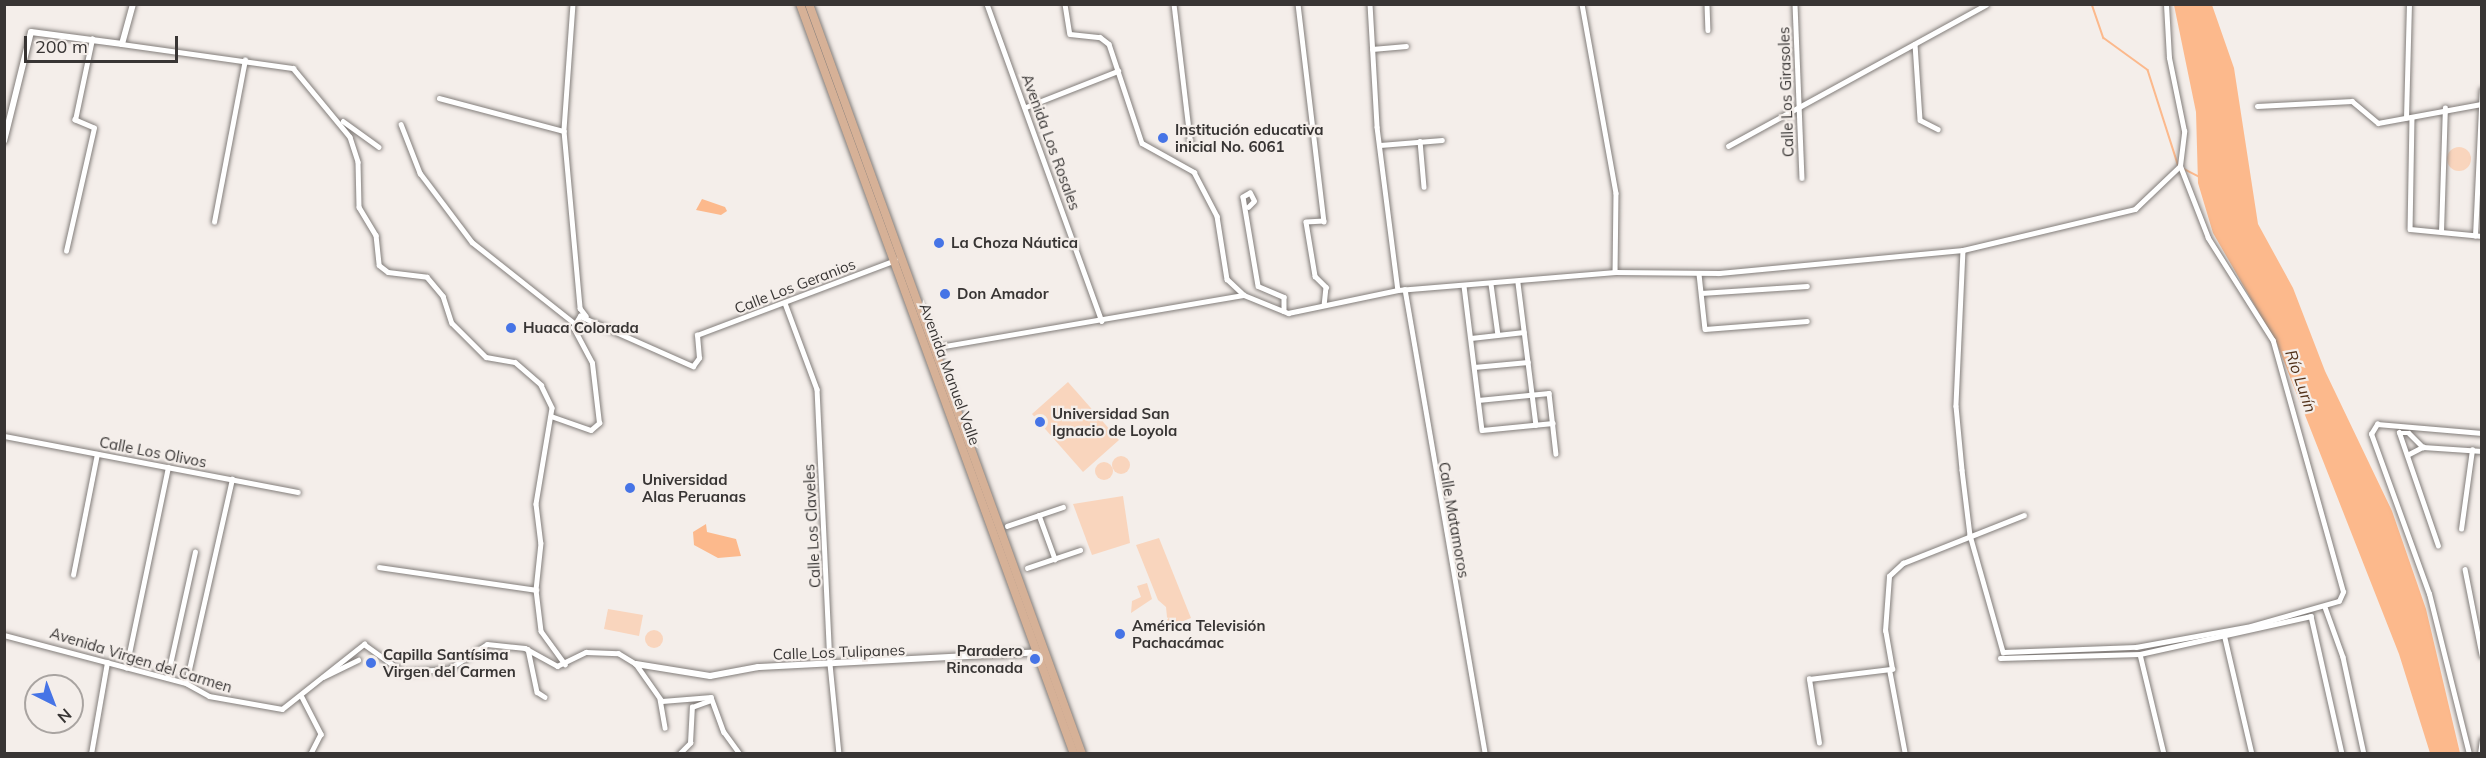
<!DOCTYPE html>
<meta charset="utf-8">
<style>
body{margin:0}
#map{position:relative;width:2486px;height:758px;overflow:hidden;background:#f4eeea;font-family:Mulish,sans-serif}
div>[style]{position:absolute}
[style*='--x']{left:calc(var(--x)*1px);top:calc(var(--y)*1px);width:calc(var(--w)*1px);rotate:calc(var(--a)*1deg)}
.green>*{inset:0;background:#f9d5bd}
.round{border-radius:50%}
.water>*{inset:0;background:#fcb98c}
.stream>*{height:1.5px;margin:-0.75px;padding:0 0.75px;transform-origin:0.75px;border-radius:0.75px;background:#fcb98c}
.roads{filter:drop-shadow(0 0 2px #827d7a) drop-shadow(0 0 2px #827d7a)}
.minor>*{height:4.5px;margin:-2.25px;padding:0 2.25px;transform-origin:2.25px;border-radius:2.25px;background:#fff}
.tertiary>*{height:6px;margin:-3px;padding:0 3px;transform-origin:3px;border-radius:3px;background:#fff}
.primary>*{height:8px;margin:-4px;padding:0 4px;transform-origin:4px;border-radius:4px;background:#d6b197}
.dots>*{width:16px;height:16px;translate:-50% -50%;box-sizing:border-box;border:3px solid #f4eeea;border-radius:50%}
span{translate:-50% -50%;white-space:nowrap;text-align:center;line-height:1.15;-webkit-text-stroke:4.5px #f4eeea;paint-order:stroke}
.street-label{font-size:15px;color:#383534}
.poi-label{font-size:15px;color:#383534;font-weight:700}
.left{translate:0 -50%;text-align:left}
.right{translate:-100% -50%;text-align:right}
.water-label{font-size:16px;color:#513018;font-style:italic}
.frame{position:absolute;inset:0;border:6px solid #383534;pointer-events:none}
.north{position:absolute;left:24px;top:674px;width:60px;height:60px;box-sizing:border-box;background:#f4eeea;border:2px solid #a9a4a1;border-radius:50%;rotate:138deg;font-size:16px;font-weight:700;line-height:24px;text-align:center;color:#383534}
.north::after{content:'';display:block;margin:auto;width:21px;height:27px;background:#4674e6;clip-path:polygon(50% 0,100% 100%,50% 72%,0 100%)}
.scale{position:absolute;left:24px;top:36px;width:154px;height:27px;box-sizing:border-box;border:3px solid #383534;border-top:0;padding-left:8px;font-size:18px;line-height:21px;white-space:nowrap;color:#383534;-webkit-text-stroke:4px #f4eeea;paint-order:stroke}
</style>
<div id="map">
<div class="green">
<i class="round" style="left:2447px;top:147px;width:24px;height:24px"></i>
<i style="clip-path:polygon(1068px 382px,1119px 440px,1083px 472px,1032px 414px)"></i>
<i class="round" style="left:1112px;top:456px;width:18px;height:18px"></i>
<i class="round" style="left:1095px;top:462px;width:18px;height:18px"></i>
<i style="clip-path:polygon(1123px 496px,1130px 543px,1092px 555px,1073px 504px)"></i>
<i style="clip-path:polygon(1159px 538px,1191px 618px,1168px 627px,1166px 607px,1158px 600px,1136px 545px)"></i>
<i style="clip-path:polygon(1147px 583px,1152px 599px,1131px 613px,1132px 601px,1141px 597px,1137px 586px)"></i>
<i style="clip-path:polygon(608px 609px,643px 615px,639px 636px,604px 629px)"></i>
<i class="round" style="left:645px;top:630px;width:18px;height:18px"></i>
</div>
<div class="water">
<i style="clip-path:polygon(2174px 5px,2212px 5px,2234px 68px,2258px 224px,2293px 288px,2325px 371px,2392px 511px,2426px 609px,2460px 753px,2430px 753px,2399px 654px,2277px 344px,2213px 233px,2198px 183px,2196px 112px)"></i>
<i style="clip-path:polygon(702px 199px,725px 207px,727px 211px,721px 215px,696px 210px)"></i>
<i style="clip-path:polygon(706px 524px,707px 532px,736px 539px,741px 556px,718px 558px,694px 545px,693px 532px)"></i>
</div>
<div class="stream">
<i style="--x:2092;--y:4;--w:36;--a:71"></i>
<i style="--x:2104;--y:38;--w:54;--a:36"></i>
<i style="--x:2148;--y:70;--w:99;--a:72.3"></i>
<i style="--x:2184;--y:169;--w:16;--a:27"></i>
</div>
<div class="roads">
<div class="minor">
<i style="--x:573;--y:4;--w:127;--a:94.1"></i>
<i style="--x:564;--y:131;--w:178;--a:84.8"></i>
<i style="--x:580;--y:308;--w:10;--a:53"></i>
<i style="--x:987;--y:4;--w:337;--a:70.1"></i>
<i style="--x:1065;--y:4;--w:30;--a:81"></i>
<i style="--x:1070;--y:34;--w:30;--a:6"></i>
<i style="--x:1100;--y:37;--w:11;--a:38"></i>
<i style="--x:1109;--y:44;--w:104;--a:71.6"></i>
<i style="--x:1142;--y:143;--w:60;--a:29.1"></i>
<i style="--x:1194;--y:172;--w:50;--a:62.4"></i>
<i style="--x:1217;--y:216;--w:64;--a:81"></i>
<i style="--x:1227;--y:279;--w:23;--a:43"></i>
<i style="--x:1244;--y:295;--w:48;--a:22.2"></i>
<i style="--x:1288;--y:313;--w:112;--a:-11.8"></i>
<i style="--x:1398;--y:290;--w:218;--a:-4.7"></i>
<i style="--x:1615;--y:272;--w:104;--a:0.6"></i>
<i style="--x:1719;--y:273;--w:245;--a:-5.4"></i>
<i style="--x:1963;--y:250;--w:177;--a:-13.4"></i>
<i style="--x:2135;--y:209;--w:62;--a:-43.7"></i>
<i style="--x:1174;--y:4;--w:143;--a:83.2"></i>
<i style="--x:1298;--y:4;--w:219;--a:83.2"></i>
<i style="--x:1324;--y:221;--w:18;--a:177"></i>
<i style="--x:1306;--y:222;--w:55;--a:80.5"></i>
<i style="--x:1315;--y:276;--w:16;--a:45"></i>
<i style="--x:1326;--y:287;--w:18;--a:96"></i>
<i style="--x:1370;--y:4;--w:123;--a:86.7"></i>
<i style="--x:1377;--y:127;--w:164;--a:82.7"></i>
<i style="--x:1582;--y:4;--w:192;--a:79.8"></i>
<i style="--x:1616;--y:193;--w:79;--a:90.7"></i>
<i style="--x:1707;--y:4;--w:26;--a:88"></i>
<i style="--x:1795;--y:4;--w:174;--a:87.7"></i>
<i style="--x:122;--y:44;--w:173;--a:8"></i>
<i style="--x:293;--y:68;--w:89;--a:50.4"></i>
<i style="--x:350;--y:137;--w:26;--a:72"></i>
<i style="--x:358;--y:162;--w:45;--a:88.7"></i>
<i style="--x:359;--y:207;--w:33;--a:59"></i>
<i style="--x:376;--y:235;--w:30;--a:84"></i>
<i style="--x:379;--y:265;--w:11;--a:38"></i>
<i style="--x:388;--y:272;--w:39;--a:7"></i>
<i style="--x:427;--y:277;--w:25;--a:50"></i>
<i style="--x:443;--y:296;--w:28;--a:72"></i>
<i style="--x:452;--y:323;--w:48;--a:45"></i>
<i style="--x:486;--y:357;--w:29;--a:10"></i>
<i style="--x:515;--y:362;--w:35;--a:41"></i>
<i style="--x:541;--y:385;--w:25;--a:64"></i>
<i style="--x:552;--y:408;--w:97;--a:99.5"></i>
<i style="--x:536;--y:504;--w:39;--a:83"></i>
<i style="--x:541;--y:543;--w:47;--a:96.1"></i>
<i style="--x:536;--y:590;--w:41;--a:83"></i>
<i style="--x:541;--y:631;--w:41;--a:54"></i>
<i style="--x:1915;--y:44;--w:76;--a:86.2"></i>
<i style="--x:1920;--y:120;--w:20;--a:27"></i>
<i style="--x:1372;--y:49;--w:34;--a:-5"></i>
<i style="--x:439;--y:98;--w:129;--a:14.8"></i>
<i style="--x:2257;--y:106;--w:95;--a:-3"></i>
<i style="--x:2352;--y:101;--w:34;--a:40"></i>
<i style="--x:2378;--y:123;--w:106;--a:-10.4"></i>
<i style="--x:1026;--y:107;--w:99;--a:-21.4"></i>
<i style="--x:2412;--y:117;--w:112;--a:91"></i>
<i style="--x:2410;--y:229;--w:72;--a:5.6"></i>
<i style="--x:2406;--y:118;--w:113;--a:-88.5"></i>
<i style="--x:343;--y:121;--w:44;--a:35.8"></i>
<i style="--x:401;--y:124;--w:53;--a:68.8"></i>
<i style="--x:420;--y:173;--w:86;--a:53"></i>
<i style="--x:472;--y:242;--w:129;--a:38.4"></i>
<i style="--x:1420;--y:141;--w:46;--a:85"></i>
<i style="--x:1380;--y:145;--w:62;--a:-4.6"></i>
<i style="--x:1728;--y:146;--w:294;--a:-28.7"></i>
<i style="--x:1248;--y:207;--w:8;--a:-45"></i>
<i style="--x:1254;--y:201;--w:9;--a:-117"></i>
<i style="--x:1250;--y:193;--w:8;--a:150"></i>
<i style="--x:1243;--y:197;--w:90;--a:80.4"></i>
<i style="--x:1258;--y:286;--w:28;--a:23"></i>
<i style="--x:1284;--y:297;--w:14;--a:90"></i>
<i style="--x:214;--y:222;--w:165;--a:-79.2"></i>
<i style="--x:2441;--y:232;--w:124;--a:-88.2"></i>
<i style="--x:2475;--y:236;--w:146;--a:-87.3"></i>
<i style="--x:1963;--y:250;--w:156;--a:92.6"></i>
<i style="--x:1956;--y:406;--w:64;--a:84.6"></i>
<i style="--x:1962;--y:470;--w:65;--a:83"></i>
<i style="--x:1970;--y:535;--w:122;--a:74.2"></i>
<i style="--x:2003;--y:652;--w:133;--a:-2.2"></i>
<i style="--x:2136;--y:647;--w:117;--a:-10.3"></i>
<i style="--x:2251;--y:626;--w:91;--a:-15.9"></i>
<i style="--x:2339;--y:601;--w:10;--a:-66"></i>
<i style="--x:2343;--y:592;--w:261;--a:-105.6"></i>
<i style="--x:2273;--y:341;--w:122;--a:-122.3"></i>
<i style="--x:2208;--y:238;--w:77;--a:-111.3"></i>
<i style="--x:2180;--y:166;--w:35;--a:-83"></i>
<i style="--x:2184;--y:131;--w:75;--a:-101.6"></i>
<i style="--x:2169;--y:58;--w:54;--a:-93.2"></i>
<i style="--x:66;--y:251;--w:126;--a:-77.2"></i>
<i style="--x:94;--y:128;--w:21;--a:-157"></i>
<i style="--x:75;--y:120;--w:83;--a:-78.1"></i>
<i style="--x:1699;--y:274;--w:55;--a:83.8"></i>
<i style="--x:1705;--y:329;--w:102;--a:-4.5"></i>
<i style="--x:1518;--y:283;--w:143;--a:82.8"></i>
<i style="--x:1491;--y:284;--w:51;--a:82.2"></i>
<i style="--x:1464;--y:286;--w:145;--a:82.9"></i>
<i style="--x:1482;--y:430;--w:71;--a:-5.6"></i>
<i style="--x:1405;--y:289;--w:472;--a:80.2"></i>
<i style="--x:1701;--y:293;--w:106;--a:-3.8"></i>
<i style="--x:785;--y:303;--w:92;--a:69.6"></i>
<i style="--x:817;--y:389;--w:275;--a:87.3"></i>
<i style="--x:830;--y:664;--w:90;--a:84.3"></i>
<i style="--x:1471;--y:338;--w:53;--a:-6.5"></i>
<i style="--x:933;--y:348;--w:315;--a:-9.7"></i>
<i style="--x:1474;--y:367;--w:54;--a:-5.3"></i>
<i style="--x:1478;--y:400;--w:71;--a:-5.6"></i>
<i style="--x:1549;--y:393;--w:61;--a:83.5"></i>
<i style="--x:551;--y:416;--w:42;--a:19.3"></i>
<i style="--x:591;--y:430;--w:11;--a:-41"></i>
<i style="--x:599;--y:423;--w:60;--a:-96.7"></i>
<i style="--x:592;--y:363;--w:40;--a:-118"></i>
<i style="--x:573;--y:328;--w:14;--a:-60"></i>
<i style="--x:580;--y:316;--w:124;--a:23.9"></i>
<i style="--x:693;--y:366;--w:10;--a:-53"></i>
<i style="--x:699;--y:358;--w:23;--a:-95"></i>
<i style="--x:697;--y:335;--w:212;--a:-20.7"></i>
<i style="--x:4;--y:436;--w:299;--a:10.8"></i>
<i style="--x:2407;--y:455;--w:18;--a:-27"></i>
<i style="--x:1039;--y:515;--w:47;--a:70"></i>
<i style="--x:1007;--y:526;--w:59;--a:-18.7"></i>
<i style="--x:2461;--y:529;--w:80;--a:-82.1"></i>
<i style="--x:2438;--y:546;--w:120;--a:-109"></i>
<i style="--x:2399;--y:433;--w:10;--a:0"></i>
<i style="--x:2409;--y:433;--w:20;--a:45"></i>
<i style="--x:2423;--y:447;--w:59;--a:3.9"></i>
<i style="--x:379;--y:567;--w:159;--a:8.3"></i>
<i style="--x:1027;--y:568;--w:56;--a:-18.8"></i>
<i style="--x:2465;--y:569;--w:88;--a:78.8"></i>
<i style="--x:73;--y:575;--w:123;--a:-78.8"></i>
<i style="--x:2325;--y:607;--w:53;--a:70.2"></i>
<i style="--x:2343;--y:657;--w:99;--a:77.8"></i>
<i style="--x:4;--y:635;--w:188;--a:14.8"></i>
<i style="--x:186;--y:683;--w:26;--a:29"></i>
<i style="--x:209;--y:696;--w:74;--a:10.1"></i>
<i style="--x:282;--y:709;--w:105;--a:-38.4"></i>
<i style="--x:364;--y:644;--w:48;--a:35.7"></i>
<i style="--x:403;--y:672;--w:46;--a:-3.7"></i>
<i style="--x:449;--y:669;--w:45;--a:-33.3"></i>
<i style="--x:487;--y:644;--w:38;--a:6"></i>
<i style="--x:525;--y:648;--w:37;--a:29"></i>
<i style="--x:557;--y:666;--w:32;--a:-26"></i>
<i style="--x:586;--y:652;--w:32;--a:2"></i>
<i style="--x:618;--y:653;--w:21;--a:31"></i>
<i style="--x:636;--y:664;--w:45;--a:54.9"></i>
<i style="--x:662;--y:701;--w:49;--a:-4.7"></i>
<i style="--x:711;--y:697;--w:37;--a:70"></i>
<i style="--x:724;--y:732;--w:27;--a:54"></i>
<i style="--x:2225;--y:638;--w:119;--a:76.9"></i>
<i style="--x:528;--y:649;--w:44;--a:78.2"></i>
<i style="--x:537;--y:692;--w:9;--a:32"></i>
<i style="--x:2140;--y:654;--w:103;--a:76.5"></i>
<i style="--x:2000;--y:658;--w:140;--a:-1.6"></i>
<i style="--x:2140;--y:654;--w:175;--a:-12.5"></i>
<i style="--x:2311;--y:616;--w:141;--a:77.3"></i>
<i style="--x:126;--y:668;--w:205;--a:-78.2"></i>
<i style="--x:1890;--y:672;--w:81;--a:79.4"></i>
<i style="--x:323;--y:677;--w:39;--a:-26"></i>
<i style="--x:167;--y:678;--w:129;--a:-77.5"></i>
<i style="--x:186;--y:683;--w:209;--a:-77.3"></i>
<i style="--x:302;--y:697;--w:42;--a:62.8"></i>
<i style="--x:321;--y:734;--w:22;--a:117"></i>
<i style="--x:660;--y:699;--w:29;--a:80"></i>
<i style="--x:1819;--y:743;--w:65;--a:-98.9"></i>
<i style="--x:1809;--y:679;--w:84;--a:-6.9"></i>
<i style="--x:1892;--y:669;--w:39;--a:-100"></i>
<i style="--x:1885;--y:631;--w:55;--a:-85.8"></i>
<i style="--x:1889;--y:576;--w:19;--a:-43"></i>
<i style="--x:1903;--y:563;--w:130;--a:-21.6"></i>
<i style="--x:91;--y:754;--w:93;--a:-80.1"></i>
<i style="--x:679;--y:754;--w:16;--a:-45"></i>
<i style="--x:690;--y:743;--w:36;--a:-87"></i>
<i style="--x:692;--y:707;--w:20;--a:-20"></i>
<i style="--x:2469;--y:754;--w:165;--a:-104"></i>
<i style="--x:2429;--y:594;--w:170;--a:-109.9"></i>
<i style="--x:2371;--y:434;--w:12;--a:-59"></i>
<i style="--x:2377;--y:424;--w:105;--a:4.9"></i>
<i style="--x:2480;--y:754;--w:14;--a:-82"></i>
</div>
<div class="tertiary">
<i style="--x:4;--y:141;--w:112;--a:-76.1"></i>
<i style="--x:31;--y:32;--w:92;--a:7.5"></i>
<i style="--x:122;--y:44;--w:41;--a:-74.6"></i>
<i style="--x:636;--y:664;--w:75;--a:9.2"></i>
<i style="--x:710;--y:676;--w:49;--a:-10.6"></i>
<i style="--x:758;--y:667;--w:283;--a:-3"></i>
</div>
<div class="primary">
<i style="--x:800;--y:4;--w:798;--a:69.93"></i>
<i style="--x:809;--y:4;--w:798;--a:70"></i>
</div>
</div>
<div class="dots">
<i style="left:1163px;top:138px;background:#4674e6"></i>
<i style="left:939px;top:243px;background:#4674e6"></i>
<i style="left:945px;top:294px;background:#4674e6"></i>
<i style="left:511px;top:328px;background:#4674e6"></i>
<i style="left:1040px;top:422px;background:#4674e6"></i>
<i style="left:630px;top:488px;background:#4674e6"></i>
<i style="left:1120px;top:634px;background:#4674e6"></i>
<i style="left:1035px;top:659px;background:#4674e6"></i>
<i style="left:371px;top:663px;background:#4674e6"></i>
</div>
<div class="street-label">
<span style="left:1786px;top:92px;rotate:-92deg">Calle Los Girasoles</span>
<span style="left:1051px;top:142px;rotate:70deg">Avenida Los Rosales</span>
<span style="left:795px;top:286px;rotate:-21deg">Calle Los Geranios</span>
<span style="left:950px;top:374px;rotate:70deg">Avenida Manuel Valle</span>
<span style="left:153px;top:452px;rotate:11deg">Calle Los Olivos</span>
<span style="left:1454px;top:520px;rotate:80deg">Calle Matamoros</span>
<span style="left:812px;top:526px;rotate:-93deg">Calle Los Claveles</span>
<span style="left:839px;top:652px;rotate:-2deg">Calle Los Tulipanes</span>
<span style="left:141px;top:660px;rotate:17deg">Avenida Virgen del Carmen</span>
</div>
<div class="poi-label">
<span class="left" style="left:1175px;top:138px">Institución educativa<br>inicial No. 6061</span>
<span class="left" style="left:951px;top:243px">La Choza Náutica</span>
<span class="left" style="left:957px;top:294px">Don Amador</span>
<span class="left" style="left:523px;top:328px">Huaca Colorada</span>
<span class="left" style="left:1052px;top:422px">Universidad San<br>Ignacio de Loyola</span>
<span class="left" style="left:642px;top:488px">Universidad<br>Alas Peruanas</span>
<span class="left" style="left:1132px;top:634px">América Televisión<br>Pachacámac</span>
<span class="right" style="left:1023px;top:659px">Paradero<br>Rinconada</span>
<span class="left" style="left:383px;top:663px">Capilla Santísima<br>Virgen del Carmen</span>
</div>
<div class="water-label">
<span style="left:2301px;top:381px;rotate:71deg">Río Lurín</span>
</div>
<div class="frame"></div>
<div class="north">N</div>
<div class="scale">200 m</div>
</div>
